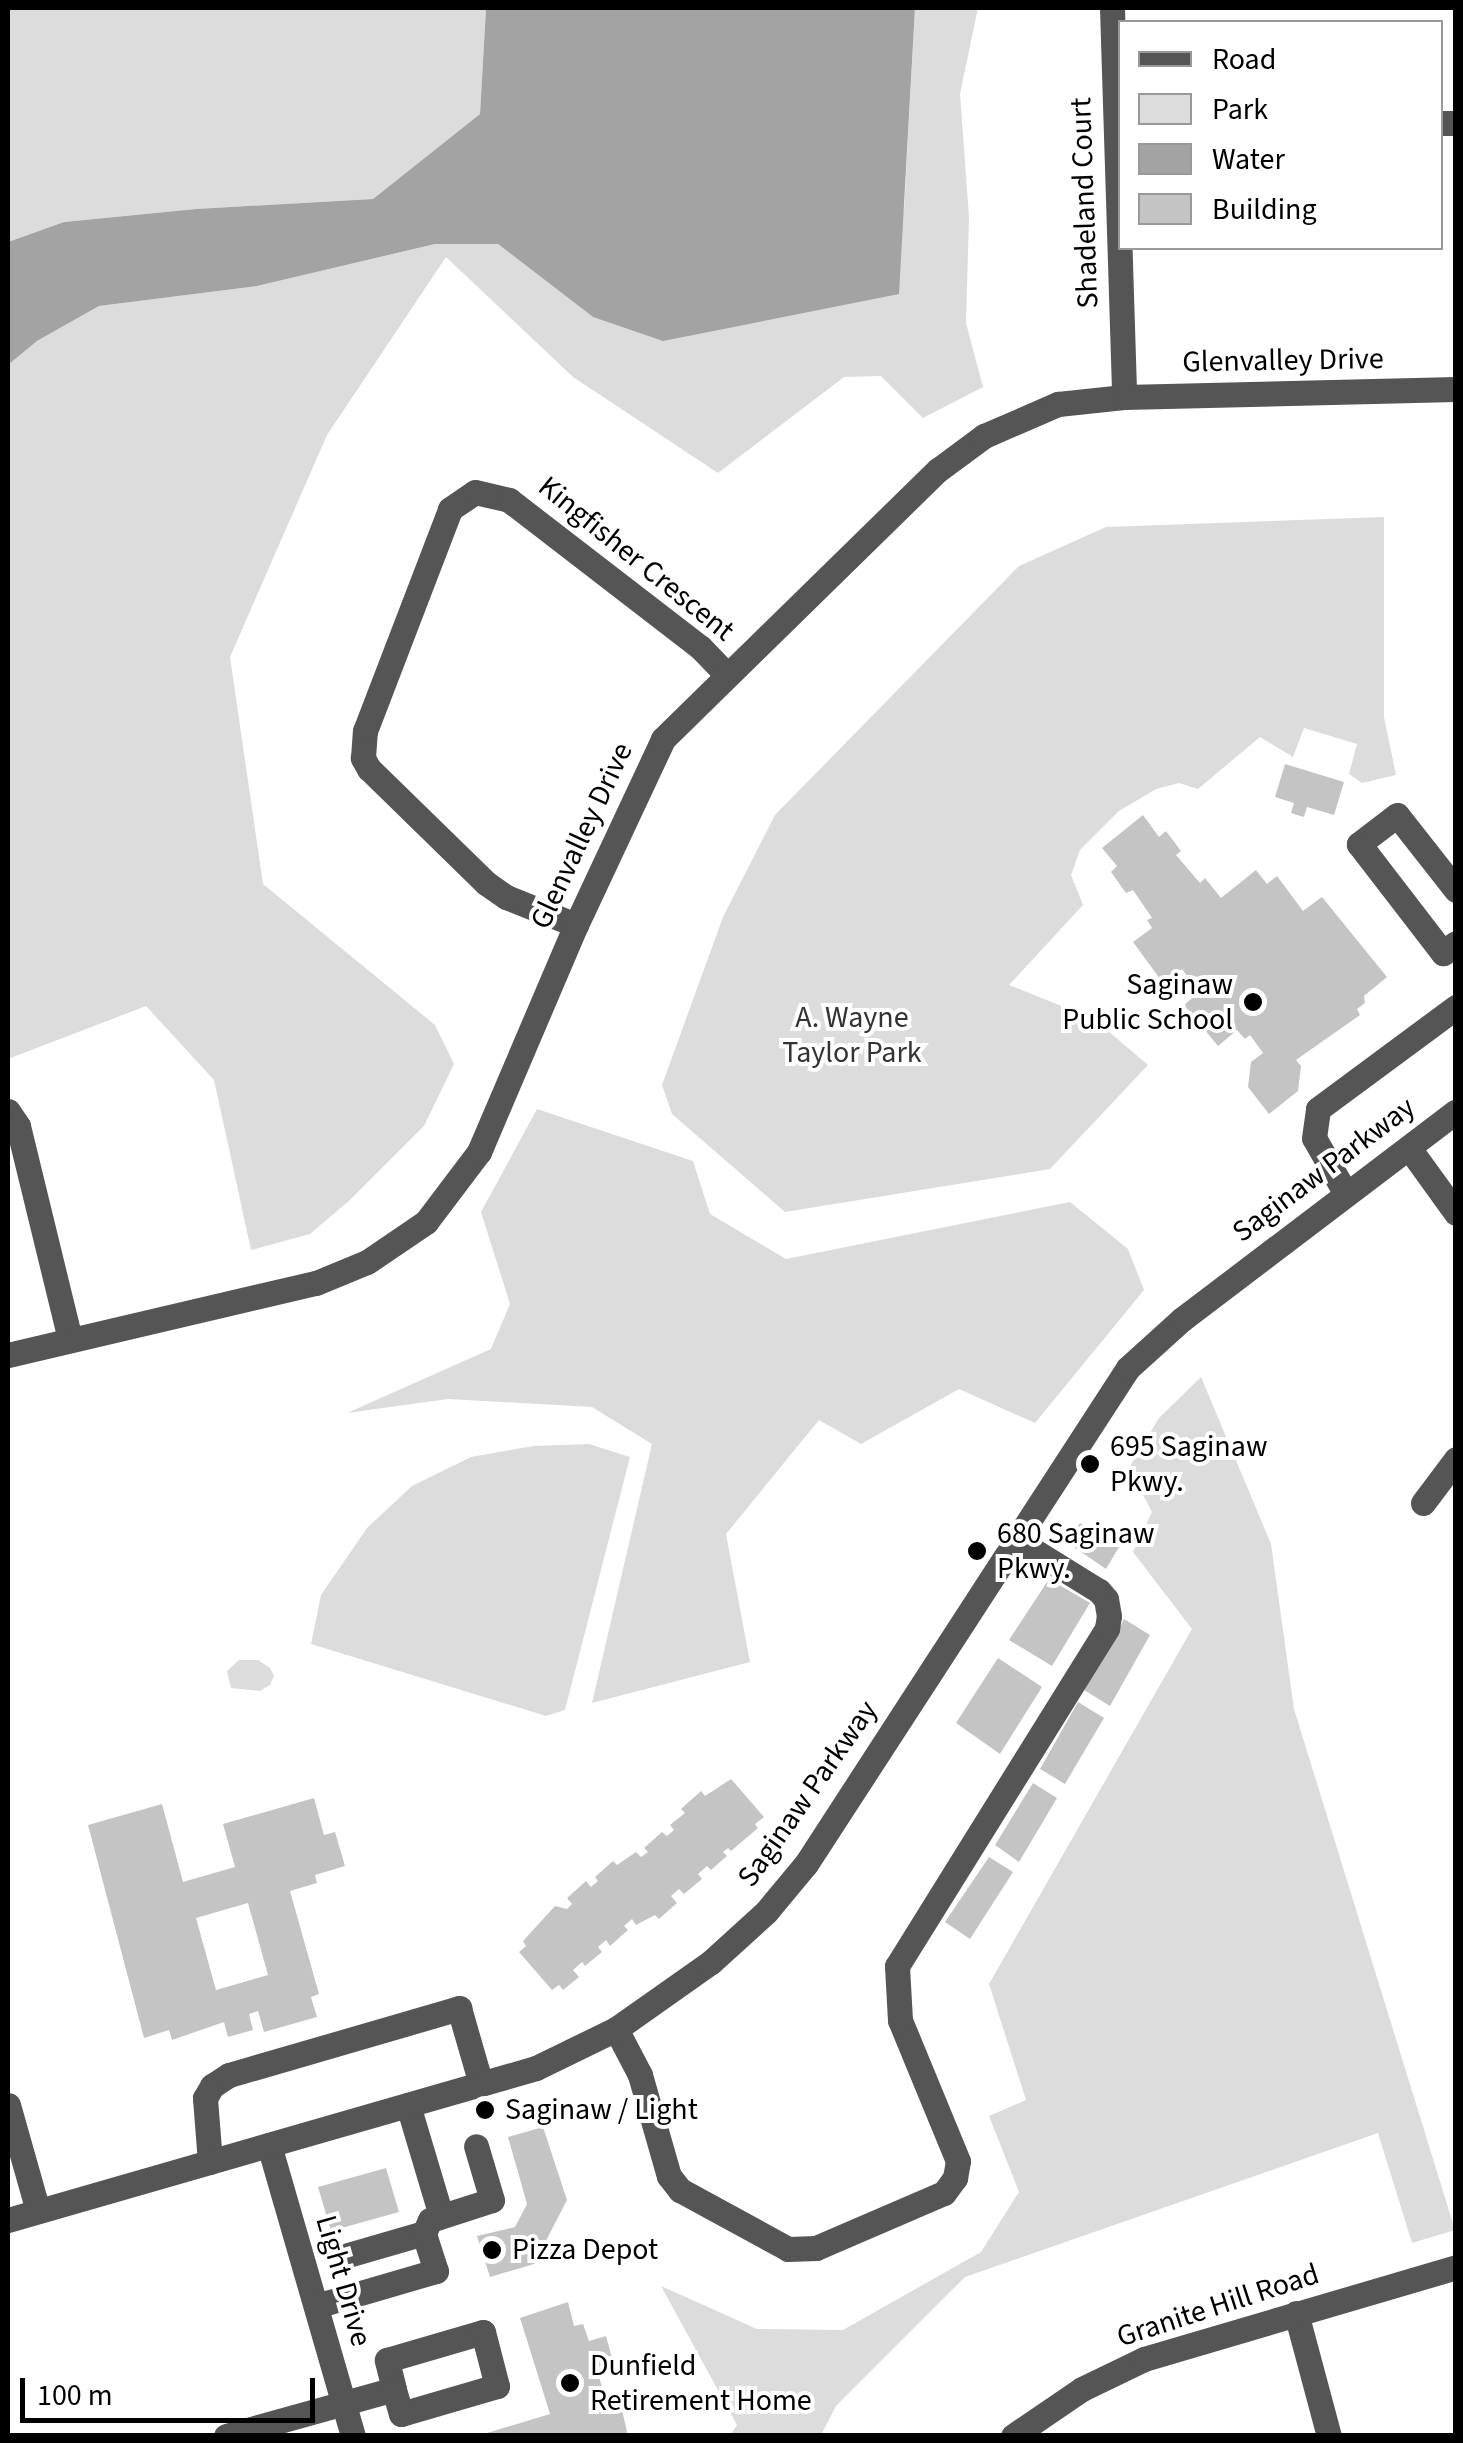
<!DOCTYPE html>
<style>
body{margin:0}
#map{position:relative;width:1463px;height:2443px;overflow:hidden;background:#fff;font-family:"Source Sans 3",sans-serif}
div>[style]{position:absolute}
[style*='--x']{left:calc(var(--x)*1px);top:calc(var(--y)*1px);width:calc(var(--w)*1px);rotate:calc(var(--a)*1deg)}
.green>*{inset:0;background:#dcdcdc}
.water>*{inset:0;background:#a3a3a3}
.building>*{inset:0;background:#c4c4c4}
.minor>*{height:25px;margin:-12.5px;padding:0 12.5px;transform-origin:12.5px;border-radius:12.5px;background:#555}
.dots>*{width:28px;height:28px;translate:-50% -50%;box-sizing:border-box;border:5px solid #fff;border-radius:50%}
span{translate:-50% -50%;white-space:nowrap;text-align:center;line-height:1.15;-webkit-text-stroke:8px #fff;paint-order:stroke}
.street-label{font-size:30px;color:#000}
.poi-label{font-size:30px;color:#000}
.right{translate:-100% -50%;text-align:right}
.left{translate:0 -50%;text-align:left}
.park-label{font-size:30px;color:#333}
.frame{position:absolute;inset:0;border:10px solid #000;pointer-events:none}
.legend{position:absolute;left:1118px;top:20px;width:325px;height:230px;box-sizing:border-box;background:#fff;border:2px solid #999;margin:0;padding:12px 18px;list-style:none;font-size:30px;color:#000}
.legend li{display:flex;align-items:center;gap:20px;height:50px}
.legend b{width:50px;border:2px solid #999}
.scale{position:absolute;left:20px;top:2378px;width:295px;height:45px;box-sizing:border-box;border:5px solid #000;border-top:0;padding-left:12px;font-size:30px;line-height:35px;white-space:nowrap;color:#000;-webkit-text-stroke:8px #fff;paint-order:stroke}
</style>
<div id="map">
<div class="green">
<i style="clip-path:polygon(8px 8px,486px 8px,480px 114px,373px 199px,196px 209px,64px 222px,8px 242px)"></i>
<i style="clip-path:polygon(915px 8px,978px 8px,960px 94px,969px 217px,966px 323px,983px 387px,923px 418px,881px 376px,844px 377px,718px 473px,573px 377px,446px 257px,327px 435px,230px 657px,263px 884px,435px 1025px,454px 1064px,424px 1126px,350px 1200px,310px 1234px,251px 1250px,214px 1080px,146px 1006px,8px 1059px,8px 365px,37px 341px,99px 306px,257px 286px,435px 244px,498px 244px,593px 317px,904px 211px)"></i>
<i style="clip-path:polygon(1384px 517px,1384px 717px,1396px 775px,1362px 783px,1349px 774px,1357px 744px,1304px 728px,1293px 757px,1260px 737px,1198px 789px,1179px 783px,1156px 789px,1119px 811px,1080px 850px,1071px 875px,1083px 905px,1009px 985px,1094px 1019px,1148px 1065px,1050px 1169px,785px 1212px,672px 1114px,662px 1085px,723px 917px,775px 815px,1019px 566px,1106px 527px)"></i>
<i style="clip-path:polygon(537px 1109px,693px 1161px,710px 1214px,786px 1259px,1070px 1202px,1128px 1249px,1144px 1290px,1035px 1423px,959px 1389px,861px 1444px,819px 1420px,726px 1534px,750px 1662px,592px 1703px,652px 1444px,592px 1407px,448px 1399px,347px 1413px,491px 1349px,510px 1304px,481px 1212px)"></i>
<i style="clip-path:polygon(1201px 1377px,1271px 1544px,1294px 1709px,1455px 2230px,1412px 2243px,1378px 2133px,965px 2277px,836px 2406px,821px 2435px,730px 2435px,737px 2425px,661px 2286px,757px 2329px,843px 2330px,981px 2252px,1019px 2192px,989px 2116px,1026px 2100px,989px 1984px,1192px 1629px,1133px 1552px,1152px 1512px,1129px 1468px,1159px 1418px)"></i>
<i style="clip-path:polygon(589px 1444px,630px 1457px,565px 1710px,546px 1716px,311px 1644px,321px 1595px,367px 1528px,412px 1486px,471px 1457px,533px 1446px)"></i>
<i style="clip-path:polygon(239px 1660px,258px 1660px,270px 1668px,274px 1676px,270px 1685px,260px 1691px,231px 1688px,227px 1671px)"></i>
</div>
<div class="water">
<i style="clip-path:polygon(486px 8px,915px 8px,899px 294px,663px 341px,593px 317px,498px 244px,435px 244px,257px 286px,99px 306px,37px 341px,8px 365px,8px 242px,64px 222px,196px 209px,373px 199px,480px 114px)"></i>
</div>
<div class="building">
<i style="clip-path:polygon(1285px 764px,1344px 782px,1334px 815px,1307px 807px,1304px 817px,1291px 813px,1294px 803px,1275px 797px)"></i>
<i style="clip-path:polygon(1143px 815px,1159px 837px,1166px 831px,1181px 851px,1176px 855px,1200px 883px,1205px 878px,1221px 898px,1256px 870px,1267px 884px,1277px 876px,1303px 911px,1322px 897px,1387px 977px,1364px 996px,1365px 1003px,1357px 1009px,1360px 1015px,1296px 1060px,1301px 1066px,1298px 1091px,1269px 1114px,1248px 1087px,1251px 1062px,1263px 1053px,1250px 1035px,1245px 1039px,1237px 1030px,1218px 1046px,1184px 1005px,1204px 988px,1196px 976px,1190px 980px,1182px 969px,1163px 983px,1133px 942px,1152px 928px,1147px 920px,1152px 918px,1133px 890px,1126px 893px,1111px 872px,1117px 866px,1102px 848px)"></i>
<i style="clip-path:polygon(1080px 1523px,1119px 1547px,1106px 1569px,1068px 1543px)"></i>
<i style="clip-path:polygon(1049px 1579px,1090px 1603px,1052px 1666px,1009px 1640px)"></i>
<i style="clip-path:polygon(1124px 1619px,1150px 1635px,1110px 1706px,1084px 1690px)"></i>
<i style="clip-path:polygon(998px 1658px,1042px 1687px,1000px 1754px,956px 1723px)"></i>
<i style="clip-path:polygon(1078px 1702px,1104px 1718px,1065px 1784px,1040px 1769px)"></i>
<i style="clip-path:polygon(731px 1779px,764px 1817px,755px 1824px,758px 1828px,731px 1851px,728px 1848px,723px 1852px,727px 1856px,711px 1870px,707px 1866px,698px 1874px,702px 1879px,684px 1894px,679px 1889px,671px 1896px,677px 1903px,659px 1919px,655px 1915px,636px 1925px,632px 1919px,624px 1926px,628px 1930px,610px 1946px,606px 1940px,598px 1947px,602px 1952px,585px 1966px,582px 1962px,573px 1970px,579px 1977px,563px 1990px,559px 1985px,552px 1990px,519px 1952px,526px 1946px,523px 1941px,555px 1906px,567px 1909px,572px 1904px,567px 1898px,586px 1881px,591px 1887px,598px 1881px,595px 1877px,613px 1861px,617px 1865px,636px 1852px,641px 1857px,648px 1852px,644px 1848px,662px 1832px,667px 1836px,674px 1830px,670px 1825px,685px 1813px,681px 1809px,701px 1791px,705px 1796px)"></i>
<i style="clip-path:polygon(1033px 1783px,1057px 1798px,1019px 1862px,995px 1845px)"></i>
<i style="clip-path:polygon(evenodd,314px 1798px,324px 1835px,335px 1832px,345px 1866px,315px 1875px,317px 1883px,290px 1891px,319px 1994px,311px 1997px,317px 2017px,264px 2032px,258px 2011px,249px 2014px,253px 2030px,228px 2037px,224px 2022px,172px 2040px,169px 2030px,144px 2038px,88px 1825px,162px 1804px,183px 1882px,235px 1867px,223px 1824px,314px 1798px,248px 1903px,268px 1975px,216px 1990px,196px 1918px,248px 1903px)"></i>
<i style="clip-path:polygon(989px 1857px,1013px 1872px,970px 1939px,945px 1922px)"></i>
<i style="clip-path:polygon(543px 2127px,567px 2200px,534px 2264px,490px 2277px,477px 2236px,515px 2227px,527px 2204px,508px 2137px)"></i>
<i style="clip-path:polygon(386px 2168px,399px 2212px,331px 2231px,318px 2187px)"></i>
<i style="clip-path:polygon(568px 2302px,574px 2326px,583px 2324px,589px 2341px,606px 2336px,613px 2362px,596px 2368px,607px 2402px,619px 2397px,628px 2436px,477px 2436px,550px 2414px,520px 2318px)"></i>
</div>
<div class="minor">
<i style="--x:1112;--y:8;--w:389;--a:88.2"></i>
<i style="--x:1440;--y:123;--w:16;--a:0"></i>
<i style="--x:1456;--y:890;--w:95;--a:-128.2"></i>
<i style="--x:1397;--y:815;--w:48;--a:142.7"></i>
<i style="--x:1359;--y:844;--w:138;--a:52.4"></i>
<i style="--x:1443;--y:953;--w:16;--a:-38"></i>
<i style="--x:576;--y:925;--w:75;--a:-158.2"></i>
<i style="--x:506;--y:897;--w:24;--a:-145"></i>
<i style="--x:486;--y:883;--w:163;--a:-135.7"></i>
<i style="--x:369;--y:769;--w:13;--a:-119"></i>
<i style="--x:363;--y:758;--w:27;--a:-86"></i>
<i style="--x:365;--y:731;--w:238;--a:-69"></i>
<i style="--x:450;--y:509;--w:30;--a:-34"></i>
<i style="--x:475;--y:492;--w:35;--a:13"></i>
<i style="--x:509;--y:500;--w:241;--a:37.6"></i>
<i style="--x:700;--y:647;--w:37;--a:46"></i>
<i style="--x:8;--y:1111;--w:18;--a:56"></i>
<i style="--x:18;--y:1126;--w:219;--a:76.3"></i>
<i style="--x:1409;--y:1148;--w:80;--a:54.1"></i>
<i style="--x:1346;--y:1194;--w:64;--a:-119.7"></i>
<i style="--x:1314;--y:1138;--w:29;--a:-82"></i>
<i style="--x:1318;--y:1109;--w:172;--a:-36.5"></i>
<i style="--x:8;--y:1355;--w:316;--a:-13.2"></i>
<i style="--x:316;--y:1283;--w:55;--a:-22.4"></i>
<i style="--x:367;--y:1262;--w:71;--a:-34.1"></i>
<i style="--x:426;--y:1222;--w:88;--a:-52.9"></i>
<i style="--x:479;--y:1152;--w:247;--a:-66.9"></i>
<i style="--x:576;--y:925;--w:205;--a:-64.9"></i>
<i style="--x:663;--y:739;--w:385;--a:-44.4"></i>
<i style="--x:938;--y:470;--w:57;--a:-36.5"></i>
<i style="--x:984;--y:436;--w:81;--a:-23.4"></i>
<i style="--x:1058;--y:404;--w:66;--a:-6.1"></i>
<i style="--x:1124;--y:397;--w:332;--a:-1.4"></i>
<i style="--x:1423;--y:1503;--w:55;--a:-53.1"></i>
<i style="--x:616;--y:2029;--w:52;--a:62.4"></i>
<i style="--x:640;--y:2075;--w:105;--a:74"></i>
<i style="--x:669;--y:2176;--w:18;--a:52"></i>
<i style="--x:680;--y:2190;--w:123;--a:28.6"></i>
<i style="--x:788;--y:2249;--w:28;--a:-2"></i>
<i style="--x:816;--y:2248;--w:139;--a:-23.3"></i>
<i style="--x:944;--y:2193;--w:19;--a:-54"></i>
<i style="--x:955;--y:2178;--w:17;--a:-80"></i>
<i style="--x:958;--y:2161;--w:152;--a:-112.4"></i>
<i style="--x:900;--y:2020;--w:54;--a:-93.2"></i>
<i style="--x:897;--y:1966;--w:398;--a:-58.1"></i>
<i style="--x:1107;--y:1628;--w:12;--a:-81"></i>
<i style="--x:1109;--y:1616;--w:17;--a:-100"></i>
<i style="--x:1106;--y:1599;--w:11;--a:-131"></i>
<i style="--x:1099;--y:1591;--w:99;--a:-148.2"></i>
<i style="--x:8;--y:2105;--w:110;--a:74.2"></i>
<i style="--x:408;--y:2105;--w:116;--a:73.4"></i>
<i style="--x:269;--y:2145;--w:303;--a:73.9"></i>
<i style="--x:210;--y:2162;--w:64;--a:-94.5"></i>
<i style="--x:205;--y:2098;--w:14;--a:-60"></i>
<i style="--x:212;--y:2086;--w:20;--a:-33"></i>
<i style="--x:229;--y:2075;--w:240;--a:-16.2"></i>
<i style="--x:459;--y:2008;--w:79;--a:73.9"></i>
<i style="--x:8;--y:2220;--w:549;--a:-16.06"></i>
<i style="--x:536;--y:2068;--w:89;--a:-26"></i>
<i style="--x:616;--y:2029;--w:116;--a:-35.2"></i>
<i style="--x:711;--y:1962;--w:74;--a:-42.3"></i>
<i style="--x:766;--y:1912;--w:62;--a:-50.2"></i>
<i style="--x:806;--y:1864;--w:591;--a:-57.01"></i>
<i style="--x:1128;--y:1368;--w:72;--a:-42.2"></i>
<i style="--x:1181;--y:1320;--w:345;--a:-37.2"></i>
<i style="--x:348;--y:2255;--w:79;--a:-16.1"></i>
<i style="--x:316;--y:2306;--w:125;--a:-16.3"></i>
<i style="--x:436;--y:2271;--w:40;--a:-108"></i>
<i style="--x:424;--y:2233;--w:14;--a:-65"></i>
<i style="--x:430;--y:2220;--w:65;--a:-17.9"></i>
<i style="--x:492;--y:2200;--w:56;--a:-106.5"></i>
<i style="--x:1296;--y:2313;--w:127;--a:75"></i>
<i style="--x:226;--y:2436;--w:174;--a:-15.6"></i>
<i style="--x:394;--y:2389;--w:30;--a:-104"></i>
<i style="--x:387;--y:2360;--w:100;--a:-16.3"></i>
<i style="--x:483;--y:2332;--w:56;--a:75.5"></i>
<i style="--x:497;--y:2386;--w:100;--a:163.7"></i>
<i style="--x:401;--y:2414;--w:26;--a:-106"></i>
<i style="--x:1013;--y:2436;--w:83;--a:-34.3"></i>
<i style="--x:1082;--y:2389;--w:69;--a:-25.8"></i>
<i style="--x:1144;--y:2359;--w:325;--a:-16.4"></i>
</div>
<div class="dots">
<i style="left:1253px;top:1002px;background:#000"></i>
<i style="left:1090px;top:1464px;background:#000"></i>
<i style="left:977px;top:1551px;background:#000"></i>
<i style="left:485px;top:2110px;background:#000"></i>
<i style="left:492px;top:2250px;background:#000"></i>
<i style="left:570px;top:2383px;background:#000"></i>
</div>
<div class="street-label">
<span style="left:1085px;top:203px;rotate:-92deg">Shadeland Court</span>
<span style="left:1283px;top:361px;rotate:-1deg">Glenvalley Drive</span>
<span style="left:636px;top:559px;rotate:39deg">Kingfisher Crescent</span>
<span style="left:582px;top:836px;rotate:-65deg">Glenvalley Drive</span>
<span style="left:1324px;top:1170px;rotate:-37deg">Saginaw Parkway</span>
<span style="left:808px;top:1794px;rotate:-55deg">Saginaw Parkway</span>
<span style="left:343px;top:2281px;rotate:74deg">Light Drive</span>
<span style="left:1218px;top:2306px;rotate:-18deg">Granite Hill Road</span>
</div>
<div class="poi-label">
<span class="right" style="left:1233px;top:1002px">Saginaw<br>Public School</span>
<span class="left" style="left:1110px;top:1464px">695 Saginaw<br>Pkwy.</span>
<span class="left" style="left:997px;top:1551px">680 Saginaw<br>Pkwy.</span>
<span class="left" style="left:505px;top:2110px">Saginaw / Light</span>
<span class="left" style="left:512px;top:2250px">Pizza Depot</span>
<span class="left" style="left:590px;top:2383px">Dunfield<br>Retirement Home</span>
</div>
<div class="park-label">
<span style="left:852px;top:1035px">A. Wayne<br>Taylor Park</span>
</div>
<div class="frame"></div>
<ul class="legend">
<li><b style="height:12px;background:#555"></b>Road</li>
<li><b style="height:28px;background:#dcdcdc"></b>Park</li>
<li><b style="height:28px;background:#a3a3a3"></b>Water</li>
<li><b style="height:28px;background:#c4c4c4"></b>Building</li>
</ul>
<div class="scale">100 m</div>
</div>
